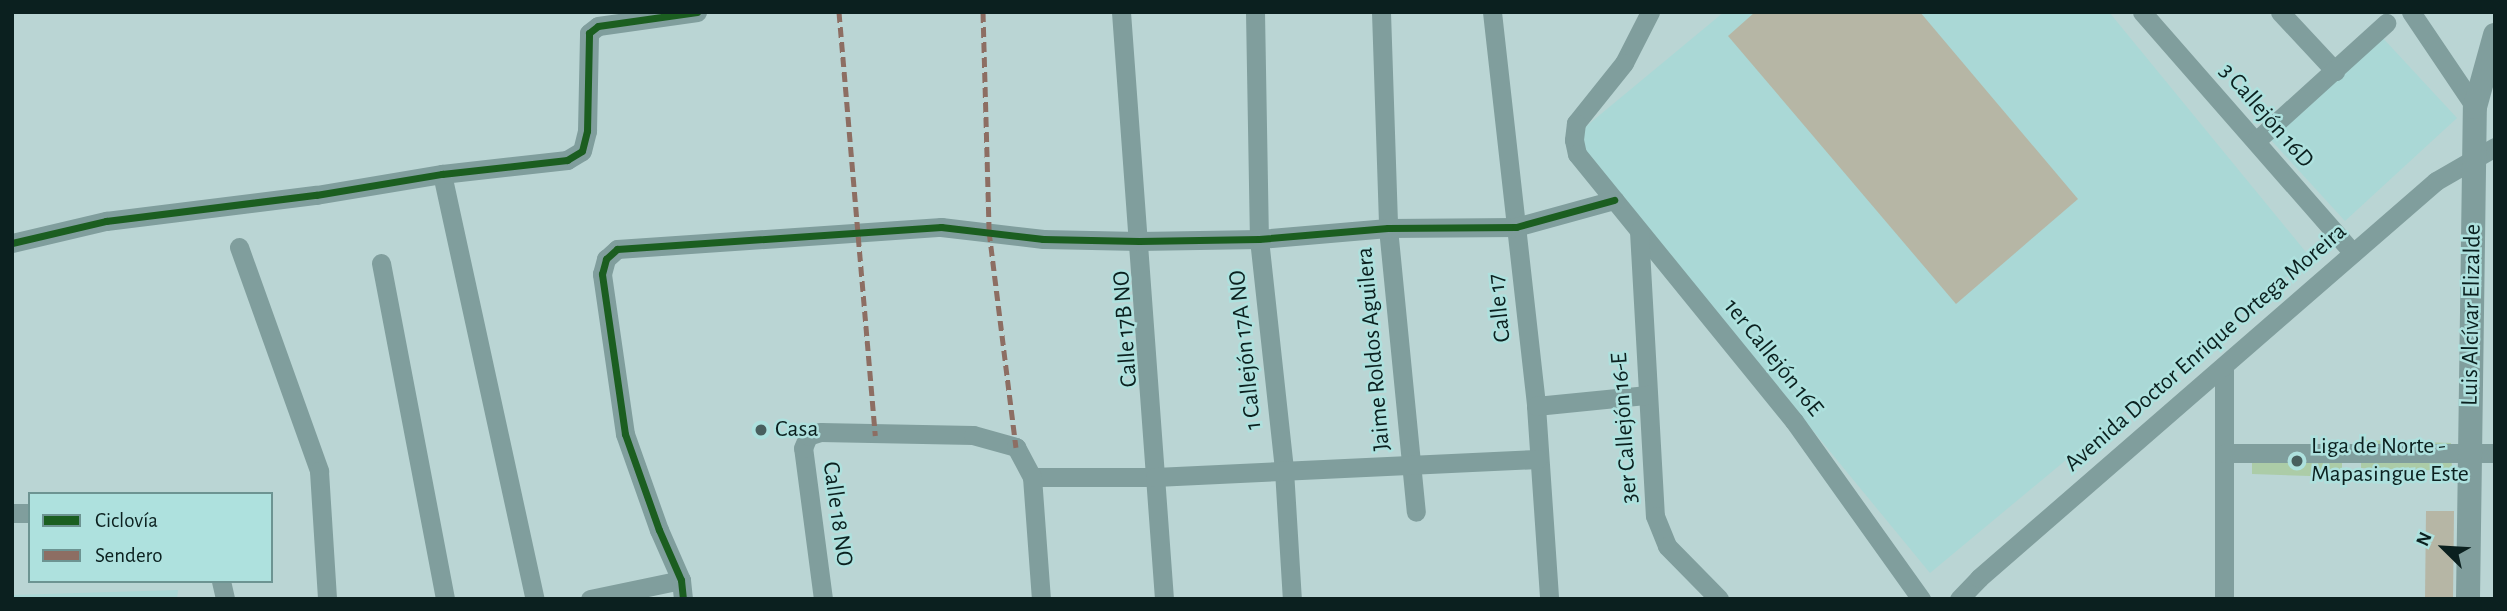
<!DOCTYPE html>
<meta charset="utf-8">
<style>
body{margin:0}
#map{position:relative;width:2507px;height:611px;overflow:hidden;background:#bad5d4;font-family:"Alegreya Sans",sans-serif}
div>[style]{position:absolute}
[style*='--x']{left:calc(var(--x)*1px);top:calc(var(--y)*1px);width:calc(var(--w)*1px);rotate:calc(var(--a)*1deg)}
.built>*{inset:0;background:#aad8d6}
.green>*{inset:0;background:#accca7}
.building>*{inset:0;background:#b6b6a5}
.minor>*{height:19px;margin:-9.5px;padding:0 9.5px;transform-origin:9.5px;border-radius:9.5px;background:#809e9d}
.tertiary>*{height:24px;margin:-12px;padding:0 12px;transform-origin:12px;border-radius:12px;background:#809e9d}
.quiet>*{height:5px;margin-top:-2.5px;transform-origin:0;background:repeating-linear-gradient(90deg,#8d6e63 0 10px,transparent 0 15px)}
.cycleway>*{height:7px;margin:-3.5px;padding:0 3.5px;transform-origin:3.5px;border-radius:3.5px;background:#1b5e20}
.dots>*{width:19px;height:19px;translate:-50% -50%;box-sizing:border-box;border:4px solid #aee1de;border-radius:50%}
span{translate:-50% -50%;white-space:nowrap;text-align:center;line-height:1.15;-webkit-text-stroke:5px #aee1de;paint-order:stroke}
.street-label{font-size:24px;color:#0b201f}
.poi-label{font-size:24px;color:#0b201f}
.left{translate:0 -50%;text-align:left}
.frame{position:absolute;inset:0;border:14px solid #0b201f;pointer-events:none}
.legend{position:absolute;left:28px;top:492px;width:245px;height:91px;box-sizing:border-box;background:#aee1de;border:2px solid #6d9492;margin:0;padding:9px 12px;list-style:none;font-size:21px;color:#0b201f}
.legend li{display:flex;align-items:center;gap:14px;height:35px}
.legend b{width:35px;border:2px solid #6d9492}
.north{position:absolute;left:2409px;top:513px;width:70px;height:70px;-webkit-text-stroke:5px #aee1de;paint-order:stroke;rotate:294deg;font-size:19px;font-weight:700;line-height:28px;text-align:center;color:#0b201f}
.north::after{content:'';display:block;margin:auto;width:24px;height:32px;background:#0b201f;clip-path:polygon(50% 0,100% 100%,50% 72%,0 100%)}
</style>
<div id="map">
<div class="built">
<i style="clip-path:polygon(1724px 12px,2109px 12px,2310px 257px,1930px 573px,1572px 138px)"></i>
<i style="clip-path:polygon(2381px 36px,2457px 118px,2345px 221px,2270px 139px)"></i>
<i style="clip-path:polygon(178px 590px,177px 599px,12px 599px,12px 595px)"></i>
</div>
<div class="green">
<i style="clip-path:polygon(2361px 440px,2451px 443px,2452px 471px,2361px 468px)"></i>
<i style="clip-path:polygon(2252px 446px,2342px 449px,2342px 477px,2252px 474px)"></i>
</div>
<div class="building">
<i style="clip-path:polygon(1755px 12px,1920px 12px,2078px 199px,1956px 304px,1728px 36px)"></i>
<i style="clip-path:polygon(2426px 511px,2454px 511px,2453px 599px,2425px 599px)"></i>
</div>
<div class="minor">
<i style="--x:1121;--y:12;--w:589;--a:85.81"></i>
<i style="--x:1255;--y:12;--w:227;--a:89"></i>
<i style="--x:1259;--y:239;--w:232;--a:83.8"></i>
<i style="--x:1284;--y:470;--w:129;--a:86.5"></i>
<i style="--x:1381;--y:12;--w:216;--a:88.1"></i>
<i style="--x:1388;--y:228;--w:285;--a:84.4"></i>
<i style="--x:1492;--y:12;--w:396;--a:83.6"></i>
<i style="--x:1536;--y:406;--w:193;--a:86.1"></i>
<i style="--x:1650;--y:12;--w:57;--a:117"></i>
<i style="--x:1624;--y:63;--w:77;--a:128.7"></i>
<i style="--x:1576;--y:123;--w:17;--a:97"></i>
<i style="--x:1574;--y:140;--w:14;--a:78"></i>
<i style="--x:1577;--y:154;--w:344;--a:50.9"></i>
<i style="--x:1794;--y:421;--w:219;--a:54.5"></i>
<i style="--x:2142;--y:12;--w:320;--a:48.8"></i>
<i style="--x:2280;--y:12;--w:81;--a:47"></i>
<i style="--x:2411;--y:12;--w:115;--a:56"></i>
<i style="--x:2256;--y:141;--w:176;--a:-42.2"></i>
<i style="--x:442;--y:174;--w:435;--a:77.7"></i>
<i style="--x:1639;--y:231;--w:285;--a:86.8"></i>
<i style="--x:1655;--y:516;--w:32;--a:68"></i>
<i style="--x:1667;--y:546;--w:74;--a:45.5"></i>
<i style="--x:12;--y:243;--w:97;--a:-13.2"></i>
<i style="--x:106;--y:221;--w:212;--a:-7.1"></i>
<i style="--x:316;--y:195;--w:128;--a:-9.5"></i>
<i style="--x:442;--y:174;--w:126;--a:-6.4"></i>
<i style="--x:567;--y:160;--w:17;--a:-31"></i>
<i style="--x:582;--y:151;--w:21;--a:-76"></i>
<i style="--x:587;--y:131;--w:98;--a:-88.8"></i>
<i style="--x:589;--y:33;--w:11;--a:-38"></i>
<i style="--x:598;--y:26;--w:100;--a:-8"></i>
<i style="--x:239;--y:247;--w:238;--a:70.3"></i>
<i style="--x:319;--y:471;--w:128;--a:86.4"></i>
<i style="--x:381;--y:263;--w:342;--a:79.2"></i>
<i style="--x:2224;--y:366;--w:233;--a:90"></i>
<i style="--x:1536;--y:406;--w:112;--a:-5.7"></i>
<i style="--x:2225;--y:453;--w:270;--a:0"></i>
<i style="--x:1032;--y:477;--w:123;--a:0"></i>
<i style="--x:1155;--y:477;--w:383;--a:-2.7"></i>
<i style="--x:12;--y:513;--w:18;--a:0"></i>
<i style="--x:221;--y:581;--w:18;--a:77"></i>
<i style="--x:590;--y:599;--w:93;--a:-11.8"></i>
<i style="--x:683;--y:599;--w:19;--a:-96"></i>
<i style="--x:681;--y:580;--w:55;--a:-113.7"></i>
<i style="--x:659;--y:530;--w:102;--a:-109.5"></i>
<i style="--x:625;--y:434;--w:162;--a:-98.2"></i>
<i style="--x:602;--y:274;--w:16;--a:-75"></i>
<i style="--x:606;--y:259;--w:15;--a:-42"></i>
<i style="--x:617;--y:249;--w:325;--a:-3.9"></i>
<i style="--x:941;--y:227;--w:103;--a:6.7"></i>
<i style="--x:1043;--y:239;--w:96;--a:1.2"></i>
<i style="--x:1139;--y:241;--w:120;--a:-1"></i>
<i style="--x:1259;--y:239;--w:129;--a:-4.9"></i>
<i style="--x:1388;--y:228;--w:128;--a:-0.4"></i>
<i style="--x:1516;--y:227;--w:102;--a:-15.4"></i>
<i style="--x:823;--y:599;--w:152;--a:-97.5"></i>
<i style="--x:803;--y:448;--w:13;--a:-67"></i>
<i style="--x:808;--y:436;--w:13;--a:-18"></i>
<i style="--x:820;--y:432;--w:153;--a:1.1"></i>
<i style="--x:973;--y:435;--w:45;--a:15.6"></i>
<i style="--x:1016;--y:447;--w:34;--a:62"></i>
<i style="--x:1032;--y:477;--w:122;--a:85.8"></i>
<i style="--x:1959;--y:599;--w:29;--a:-46"></i>
<i style="--x:1979;--y:578;--w:605;--a:-40.98"></i>
<i style="--x:2436;--y:181;--w:68;--a:-30"></i>
</div>
<div class="tertiary">
<i style="--x:2468;--y:599;--w:492;--a:-89.2"></i>
<i style="--x:2475;--y:107;--w:75;--a:-74.5"></i>
</div>
<div class="quiet">
<i style="--x:839;--y:12;--w:425;--a:85.1"></i>
<i style="--x:983;--y:12;--w:219;--a:88.4"></i>
<i style="--x:989;--y:231;--w:218;--a:82.9"></i>
</div>
<div class="cycleway">
<i style="--x:12;--y:243;--w:97;--a:-13.2"></i>
<i style="--x:106;--y:221;--w:212;--a:-7.1"></i>
<i style="--x:316;--y:195;--w:128;--a:-9.5"></i>
<i style="--x:442;--y:174;--w:126;--a:-6.4"></i>
<i style="--x:567;--y:160;--w:17;--a:-31"></i>
<i style="--x:582;--y:151;--w:21;--a:-76"></i>
<i style="--x:587;--y:131;--w:98;--a:-88.8"></i>
<i style="--x:589;--y:33;--w:11;--a:-38"></i>
<i style="--x:598;--y:26;--w:100;--a:-8"></i>
<i style="--x:683;--y:599;--w:19;--a:-96"></i>
<i style="--x:681;--y:580;--w:55;--a:-113.7"></i>
<i style="--x:659;--y:530;--w:102;--a:-109.5"></i>
<i style="--x:625;--y:434;--w:162;--a:-98.2"></i>
<i style="--x:602;--y:274;--w:16;--a:-75"></i>
<i style="--x:606;--y:259;--w:15;--a:-42"></i>
<i style="--x:617;--y:249;--w:325;--a:-3.9"></i>
<i style="--x:941;--y:227;--w:103;--a:6.7"></i>
<i style="--x:1043;--y:239;--w:96;--a:1.2"></i>
<i style="--x:1139;--y:241;--w:120;--a:-1"></i>
<i style="--x:1259;--y:239;--w:129;--a:-4.9"></i>
<i style="--x:1388;--y:228;--w:128;--a:-0.4"></i>
<i style="--x:1516;--y:227;--w:102;--a:-15.4"></i>
</div>
<div class="dots">
<i style="left:761px;top:430px;background:#485f5e"></i>
<i style="left:2297px;top:461px;background:#485f5e"></i>
</div>
<div class="street-label">
<span style="left:2266px;top:116px;rotate:49deg">3 Callejón 16D</span>
<span style="left:1500px;top:308px;rotate:-96deg">Calle 17</span>
<span style="left:2472px;top:315px;rotate:-89deg">Luis Alcívar Elizalde</span>
<span style="left:1126px;top:329px;rotate:-94deg">Calle 17B NO</span>
<span style="left:2206px;top:348px;rotate:-41deg">Avenida Doctor Enrique Ortega Moreira</span>
<span style="left:1374px;top:349px;rotate:-95deg">Jaime Roldos Aguilera</span>
<span style="left:1246px;top:350px;rotate:-96deg">1 Callejón 17A NO</span>
<span style="left:1773px;top:358px;rotate:51deg">1er Callejón 16E</span>
<span style="left:1625px;top:428px;rotate:-94deg">3er Callejón 16-E</span>
<span style="left:837px;top:514px;rotate:82deg">Calle 18 NO</span>
</div>
<div class="poi-label">
<span class="left" style="left:775px;top:430px">Casa</span>
<span class="left" style="left:2311px;top:461px">Liga de Norte -<br>Mapasingue Este</span>
</div>
<div class="frame"></div>
<ul class="legend">
<li><b style="height:9px;background:#1b5e20"></b>Ciclovía</li>
<li><b style="height:9px;background:#8d6e63"></b>Sendero</li>
</ul>
<div class="north">N</div>
</div>
